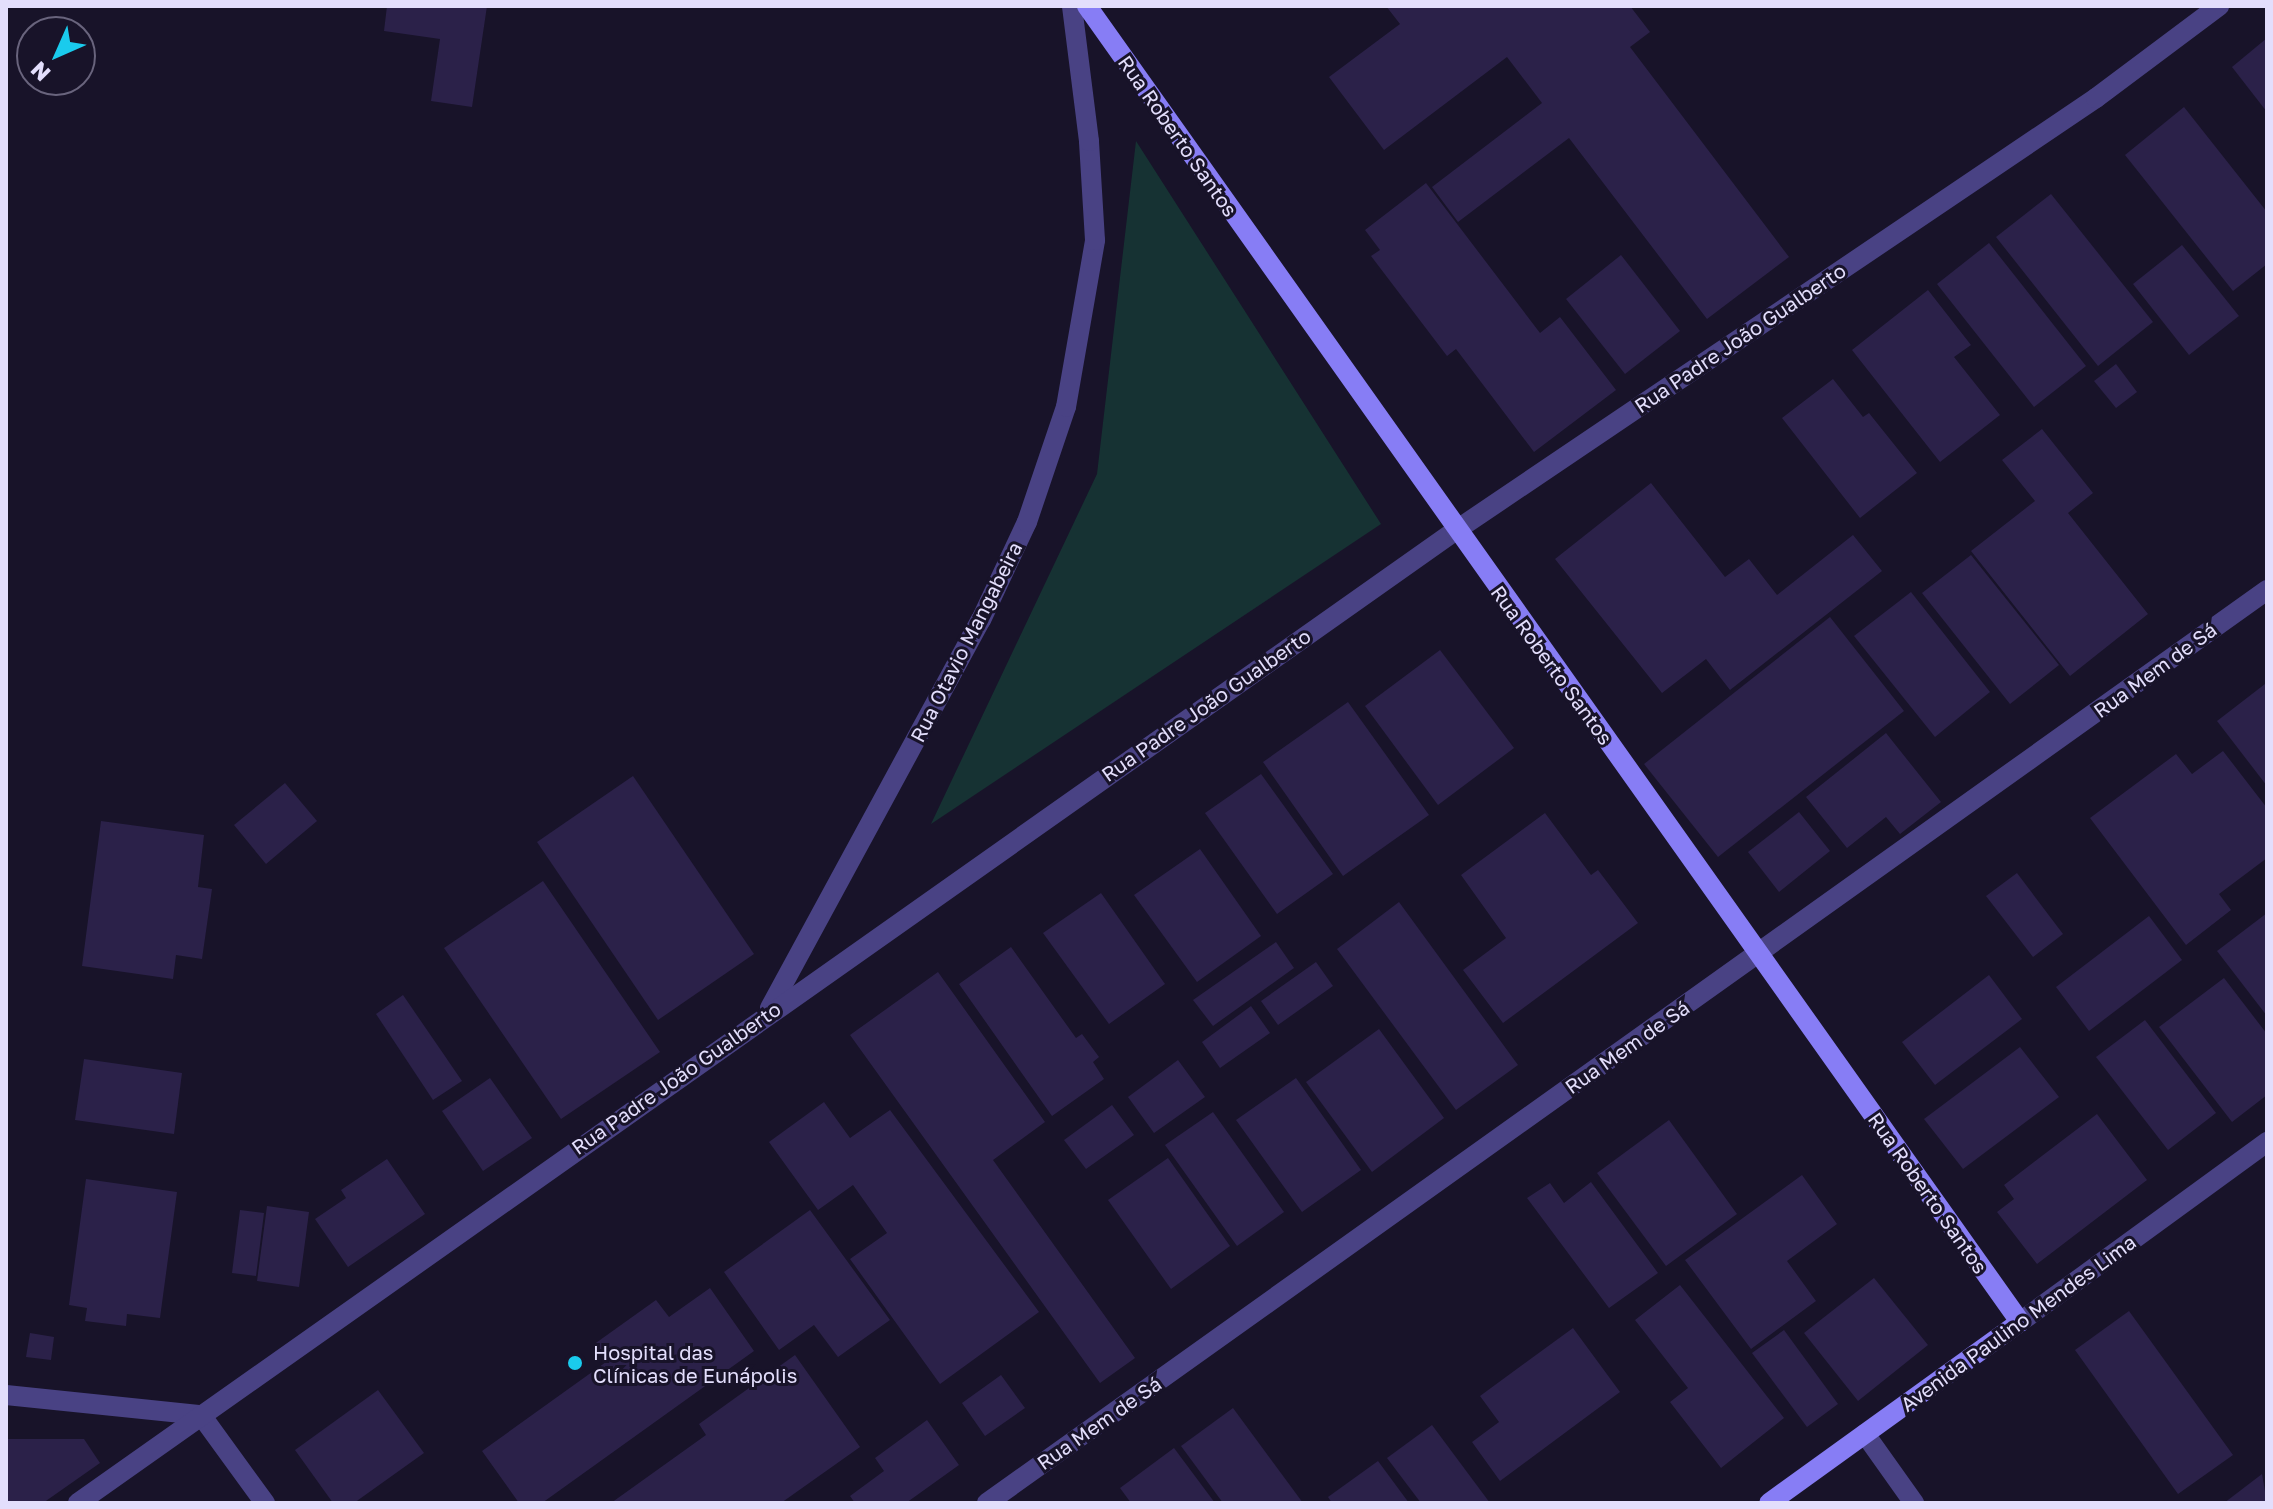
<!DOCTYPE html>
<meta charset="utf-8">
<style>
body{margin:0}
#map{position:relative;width:2273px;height:1509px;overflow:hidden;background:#181329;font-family:"Golos Text",sans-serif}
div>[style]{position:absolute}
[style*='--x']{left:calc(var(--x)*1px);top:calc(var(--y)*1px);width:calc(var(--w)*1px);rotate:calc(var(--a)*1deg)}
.green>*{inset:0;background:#163233}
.building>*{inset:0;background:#2b2149}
.minor>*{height:20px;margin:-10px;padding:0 10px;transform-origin:10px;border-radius:10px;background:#494284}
.secondary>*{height:20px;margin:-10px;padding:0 10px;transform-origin:10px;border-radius:10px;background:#877df5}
.dots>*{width:22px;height:22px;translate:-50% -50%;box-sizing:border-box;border:4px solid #181329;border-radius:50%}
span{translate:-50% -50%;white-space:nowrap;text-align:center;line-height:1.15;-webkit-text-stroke:6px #181329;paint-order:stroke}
.street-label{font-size:20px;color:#e3defc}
.poi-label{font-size:20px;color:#e3defc}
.left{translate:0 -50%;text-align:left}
.frame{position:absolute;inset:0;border:8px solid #e3defc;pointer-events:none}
.north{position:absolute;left:16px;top:16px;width:80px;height:80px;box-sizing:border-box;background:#181329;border:2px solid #69647d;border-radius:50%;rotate:225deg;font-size:22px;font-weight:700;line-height:32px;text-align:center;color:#e3defc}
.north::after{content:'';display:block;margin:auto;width:28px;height:36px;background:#1acbed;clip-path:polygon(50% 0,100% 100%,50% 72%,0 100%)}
</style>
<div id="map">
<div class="green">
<i style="clip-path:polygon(1136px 141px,1381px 524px,931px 824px,1097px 474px)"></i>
</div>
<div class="building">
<i style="clip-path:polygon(387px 6px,487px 6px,472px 107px,431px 101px,440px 39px,384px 31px)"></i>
<i style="clip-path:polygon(1386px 6px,1630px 6px,1650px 32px,1630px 47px,1789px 257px,1707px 319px,1569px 138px,1458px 222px,1432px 187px,1542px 103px,1507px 57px,1384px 150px,1329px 77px,1400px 24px)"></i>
<i style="clip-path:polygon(2267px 38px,2267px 112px,2232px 67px)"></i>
<i style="clip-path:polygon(2184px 107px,2267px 212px,2267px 264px,2233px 291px,2125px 155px)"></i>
<i style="clip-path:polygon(1426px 183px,1540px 333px,1560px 317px,1616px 390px,1534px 452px,1456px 349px,1447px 356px,1371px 256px,1380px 250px,1365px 230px)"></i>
<i style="clip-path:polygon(2051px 194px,2153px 322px,2098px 366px,1996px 237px)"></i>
<i style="clip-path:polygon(1989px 243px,2086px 366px,2034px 407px,1937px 284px)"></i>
<i style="clip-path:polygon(2182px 245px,2239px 316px,2189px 355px,2133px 284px)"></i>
<i style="clip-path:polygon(1621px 255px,1680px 331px,1625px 374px,1566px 299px)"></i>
<i style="clip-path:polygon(1928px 290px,1971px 345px,1954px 357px,2000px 415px,1940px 462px,1852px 350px)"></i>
<i style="clip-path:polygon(2116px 364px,2137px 392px,2116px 408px,2094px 381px)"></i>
<i style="clip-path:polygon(1833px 379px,1863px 417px,1869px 413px,1917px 473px,1860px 518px,1782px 418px)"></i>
<i style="clip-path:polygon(2042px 429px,2093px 493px,2068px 513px,2148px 614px,2070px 676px,1971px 551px,2035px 501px,2002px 460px)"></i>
<i style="clip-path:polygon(1651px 483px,1725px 577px,1749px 559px,1777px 595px,1853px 535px,1882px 571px,1730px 690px,1706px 659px,1662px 693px,1555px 559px)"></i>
<i style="clip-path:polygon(1971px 555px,2059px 665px,2010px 704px,1922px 593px)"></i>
<i style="clip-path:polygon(1911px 592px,1990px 692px,1935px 737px,1854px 636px)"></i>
<i style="clip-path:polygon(1830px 617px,1904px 711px,1718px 857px,1644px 764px)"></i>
<i style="clip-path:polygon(1440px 650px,1514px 748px,1438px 805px,1365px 706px)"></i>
<i style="clip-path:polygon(2265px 684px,2267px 687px,2267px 786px,2217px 721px)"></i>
<i style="clip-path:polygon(1348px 702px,1429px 815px,1343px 876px,1263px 762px)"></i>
<i style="clip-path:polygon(1886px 733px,1941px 802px,1900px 834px,1886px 817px,1847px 848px,1806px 797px)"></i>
<i style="clip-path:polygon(2223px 751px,2267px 808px,2267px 858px,2219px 894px,2231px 910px,2186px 945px,2090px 818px,2176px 754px,2192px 774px)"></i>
<i style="clip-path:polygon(1261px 774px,1333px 874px,1277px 914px,1205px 813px)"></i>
<i style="clip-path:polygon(633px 776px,754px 954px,658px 1020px,537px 842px)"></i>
<i style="clip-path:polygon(285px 783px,317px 821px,266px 864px,234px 825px)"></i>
<i style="clip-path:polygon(1799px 812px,1830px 851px,1779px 892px,1748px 852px)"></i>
<i style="clip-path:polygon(1545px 813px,1591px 875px,1598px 870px,1638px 923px,1503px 1023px,1463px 970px,1506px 938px,1461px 875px)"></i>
<i style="clip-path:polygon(101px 821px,204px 835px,198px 887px,212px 889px,202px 959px,176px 955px,173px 979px,82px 966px)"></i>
<i style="clip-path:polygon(1200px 849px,1261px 936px,1197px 982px,1134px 895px)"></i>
<i style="clip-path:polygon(2017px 873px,2063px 934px,2033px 957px,1986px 896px)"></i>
<i style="clip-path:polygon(543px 881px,660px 1052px,561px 1119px,444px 948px)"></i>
<i style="clip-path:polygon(1101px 893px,1165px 984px,1109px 1024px,1043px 933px)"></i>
<i style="clip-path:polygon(1399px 902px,1518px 1065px,1456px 1110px,1337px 949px)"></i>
<i style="clip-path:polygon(2267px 913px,2267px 1016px,2217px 951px)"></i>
<i style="clip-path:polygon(2149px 916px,2182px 960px,2089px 1031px,2056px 987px)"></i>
<i style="clip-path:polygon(1276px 942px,1294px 968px,1213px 1026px,1193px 1000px)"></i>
<i style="clip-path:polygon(1011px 947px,1076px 1038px,1082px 1034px,1099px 1057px,1093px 1062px,1104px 1079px,1052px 1116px,959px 984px)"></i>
<i style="clip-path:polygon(1316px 962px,1333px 986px,1278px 1025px,1261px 1001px)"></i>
<i style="clip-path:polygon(938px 972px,1045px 1122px,993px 1160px,1135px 1358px,1100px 1383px,850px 1035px)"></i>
<i style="clip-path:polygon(1989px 975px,2022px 1019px,1935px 1085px,1902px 1042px)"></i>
<i style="clip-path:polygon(2224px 978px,2267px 1034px,2267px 1095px,2232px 1122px,2159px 1027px)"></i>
<i style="clip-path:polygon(403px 995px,462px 1081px,433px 1100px,376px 1014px)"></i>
<i style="clip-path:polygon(1251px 1006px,1270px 1033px,1220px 1068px,1202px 1042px)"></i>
<i style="clip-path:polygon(2145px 1020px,2216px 1113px,2168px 1150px,2096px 1057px)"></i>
<i style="clip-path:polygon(1379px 1029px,1444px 1118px,1372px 1172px,1306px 1082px)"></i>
<i style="clip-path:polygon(2020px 1047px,2059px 1097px,1963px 1169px,1924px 1119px)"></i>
<i style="clip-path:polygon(84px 1059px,182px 1073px,174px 1134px,75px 1120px)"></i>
<i style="clip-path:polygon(1178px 1060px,1205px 1097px,1154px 1133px,1128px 1097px)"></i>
<i style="clip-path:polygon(490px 1078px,532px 1138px,483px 1171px,442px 1111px)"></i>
<i style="clip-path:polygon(1296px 1078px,1361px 1170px,1302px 1212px,1236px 1120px)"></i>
<i style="clip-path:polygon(824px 1102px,850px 1138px,890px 1110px,1039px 1312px,940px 1384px,850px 1259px,887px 1233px,853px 1185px,818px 1210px,769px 1142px)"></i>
<i style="clip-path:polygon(1112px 1105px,1134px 1135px,1086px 1169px,1064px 1140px)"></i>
<i style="clip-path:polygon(1213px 1112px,1284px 1212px,1237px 1246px,1165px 1145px)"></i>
<i style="clip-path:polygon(2097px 1114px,2147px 1180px,2037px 1264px,1997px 1212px,2014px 1199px,2004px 1185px)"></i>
<i style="clip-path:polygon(1669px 1120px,1737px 1214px,1666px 1266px,1597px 1173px)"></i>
<i style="clip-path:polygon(1168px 1158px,1230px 1246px,1171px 1289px,1108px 1200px)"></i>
<i style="clip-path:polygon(387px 1159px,425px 1214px,348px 1267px,315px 1219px,346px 1198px,341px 1190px)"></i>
<i style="clip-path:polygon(1802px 1175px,1837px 1224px,1787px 1261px,1816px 1301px,1751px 1349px,1685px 1260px)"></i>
<i style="clip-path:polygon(86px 1179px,177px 1192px,160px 1318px,127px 1314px,126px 1326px,85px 1321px,87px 1308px,69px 1305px)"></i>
<i style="clip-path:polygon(1591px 1182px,1658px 1273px,1609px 1308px,1527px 1198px,1550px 1183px,1564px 1203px)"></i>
<i style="clip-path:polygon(267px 1206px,309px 1212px,299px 1287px,257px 1281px)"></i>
<i style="clip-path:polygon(240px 1210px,264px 1213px,256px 1276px,232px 1273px)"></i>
<i style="clip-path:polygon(810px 1210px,890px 1320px,838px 1357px,814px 1325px,779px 1350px,724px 1272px)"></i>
<i style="clip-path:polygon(1874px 1278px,1928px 1345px,1858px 1401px,1804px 1333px)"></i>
<i style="clip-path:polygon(1680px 1285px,1784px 1418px,1721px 1468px,1670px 1402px,1688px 1388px,1635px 1320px)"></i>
<i style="clip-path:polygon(710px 1288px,754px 1351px,542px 1503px,519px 1503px,482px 1451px,606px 1362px,593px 1345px,656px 1300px,669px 1317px)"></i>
<i style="clip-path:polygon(2129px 1311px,2233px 1455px,2178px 1494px,2075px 1350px)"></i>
<i style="clip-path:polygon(1573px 1328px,1620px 1392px,1500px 1481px,1472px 1442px,1499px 1422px,1480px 1396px)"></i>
<i style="clip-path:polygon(1784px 1330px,1838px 1404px,1807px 1427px,1752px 1353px)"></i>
<i style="clip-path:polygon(30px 1333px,54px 1337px,51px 1360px,26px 1357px)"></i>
<i style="clip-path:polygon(795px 1355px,860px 1447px,781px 1503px,611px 1503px,706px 1435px,699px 1424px)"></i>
<i style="clip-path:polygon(1001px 1375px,1025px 1408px,985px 1436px,962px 1403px)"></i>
<i style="clip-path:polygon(378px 1390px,424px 1453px,354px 1503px,333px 1503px,295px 1450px)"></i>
<i style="clip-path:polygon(1233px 1408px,1303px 1503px,1223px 1503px,1181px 1446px)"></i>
<i style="clip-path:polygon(927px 1420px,959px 1465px,906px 1503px,855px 1503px,850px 1496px,884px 1471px,875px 1458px)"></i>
<i style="clip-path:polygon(1432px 1425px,1490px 1503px,1421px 1503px,1387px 1458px)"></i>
<i style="clip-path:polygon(6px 1439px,84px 1439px,100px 1463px,43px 1503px,6px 1503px)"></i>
<i style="clip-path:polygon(1174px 1448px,1215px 1503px,1131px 1503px,1120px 1488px)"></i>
<i style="clip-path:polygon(1378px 1461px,1409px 1503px,1332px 1503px,1328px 1497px)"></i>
<i style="clip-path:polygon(2262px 1474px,2267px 1503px,2224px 1503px)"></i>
</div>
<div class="minor">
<i style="--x:770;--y:1008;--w:442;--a:-61.5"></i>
<i style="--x:981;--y:620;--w:108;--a:-64.9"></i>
<i style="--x:1027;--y:522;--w:121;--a:-71.3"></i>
<i style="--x:1066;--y:407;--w:169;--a:-80.1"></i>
<i style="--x:1095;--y:240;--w:99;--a:-93.5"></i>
<i style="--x:1089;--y:141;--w:136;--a:-97.2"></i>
<i style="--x:2020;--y:1322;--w:306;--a:-36.1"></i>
<i style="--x:6;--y:1395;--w:196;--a:5.9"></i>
<i style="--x:201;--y:1415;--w:109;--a:54"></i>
<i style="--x:1865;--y:1434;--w:85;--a:54.6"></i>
<i style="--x:78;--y:1503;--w:1686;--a:-35.22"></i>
<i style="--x:1455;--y:531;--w:774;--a:-34.04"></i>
<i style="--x:2096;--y:98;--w:154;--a:-36.8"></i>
<i style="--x:987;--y:1503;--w:1572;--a:-35.5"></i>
</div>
<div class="secondary">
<i style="--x:1087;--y:6;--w:1613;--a:54.66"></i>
<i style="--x:2020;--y:1322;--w:309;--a:144.2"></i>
</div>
<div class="dots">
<i style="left:575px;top:1363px;background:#1acbed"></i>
</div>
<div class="street-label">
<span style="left:1178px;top:136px;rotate:55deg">Rua Roberto Santos</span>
<span style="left:1740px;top:338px;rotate:-34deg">Rua Padre João Gualberto</span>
<span style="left:966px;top:642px;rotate:-63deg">Rua Otavio Mangabeira</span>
<span style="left:1552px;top:665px;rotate:54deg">Rua Roberto Santos</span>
<span style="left:2155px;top:670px;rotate:-36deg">Rua Mem de Sá</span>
<span style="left:1206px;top:705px;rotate:-35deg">Rua Padre João Gualberto</span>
<span style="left:1627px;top:1047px;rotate:-35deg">Rua Mem de Sá</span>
<span style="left:676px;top:1078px;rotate:-35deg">Rua Padre João Gualberto</span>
<span style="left:1928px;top:1193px;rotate:55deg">Rua Roberto Santos</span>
<span style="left:2018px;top:1323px;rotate:-36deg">Avenida Paulino Mendes Lima</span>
<span style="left:1099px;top:1423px;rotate:-35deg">Rua Mem de Sá</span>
</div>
<div class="poi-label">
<span class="left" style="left:593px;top:1364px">Hospital das<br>Clínicas de Eunápolis</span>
</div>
<div class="frame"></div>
<div class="north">N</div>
</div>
